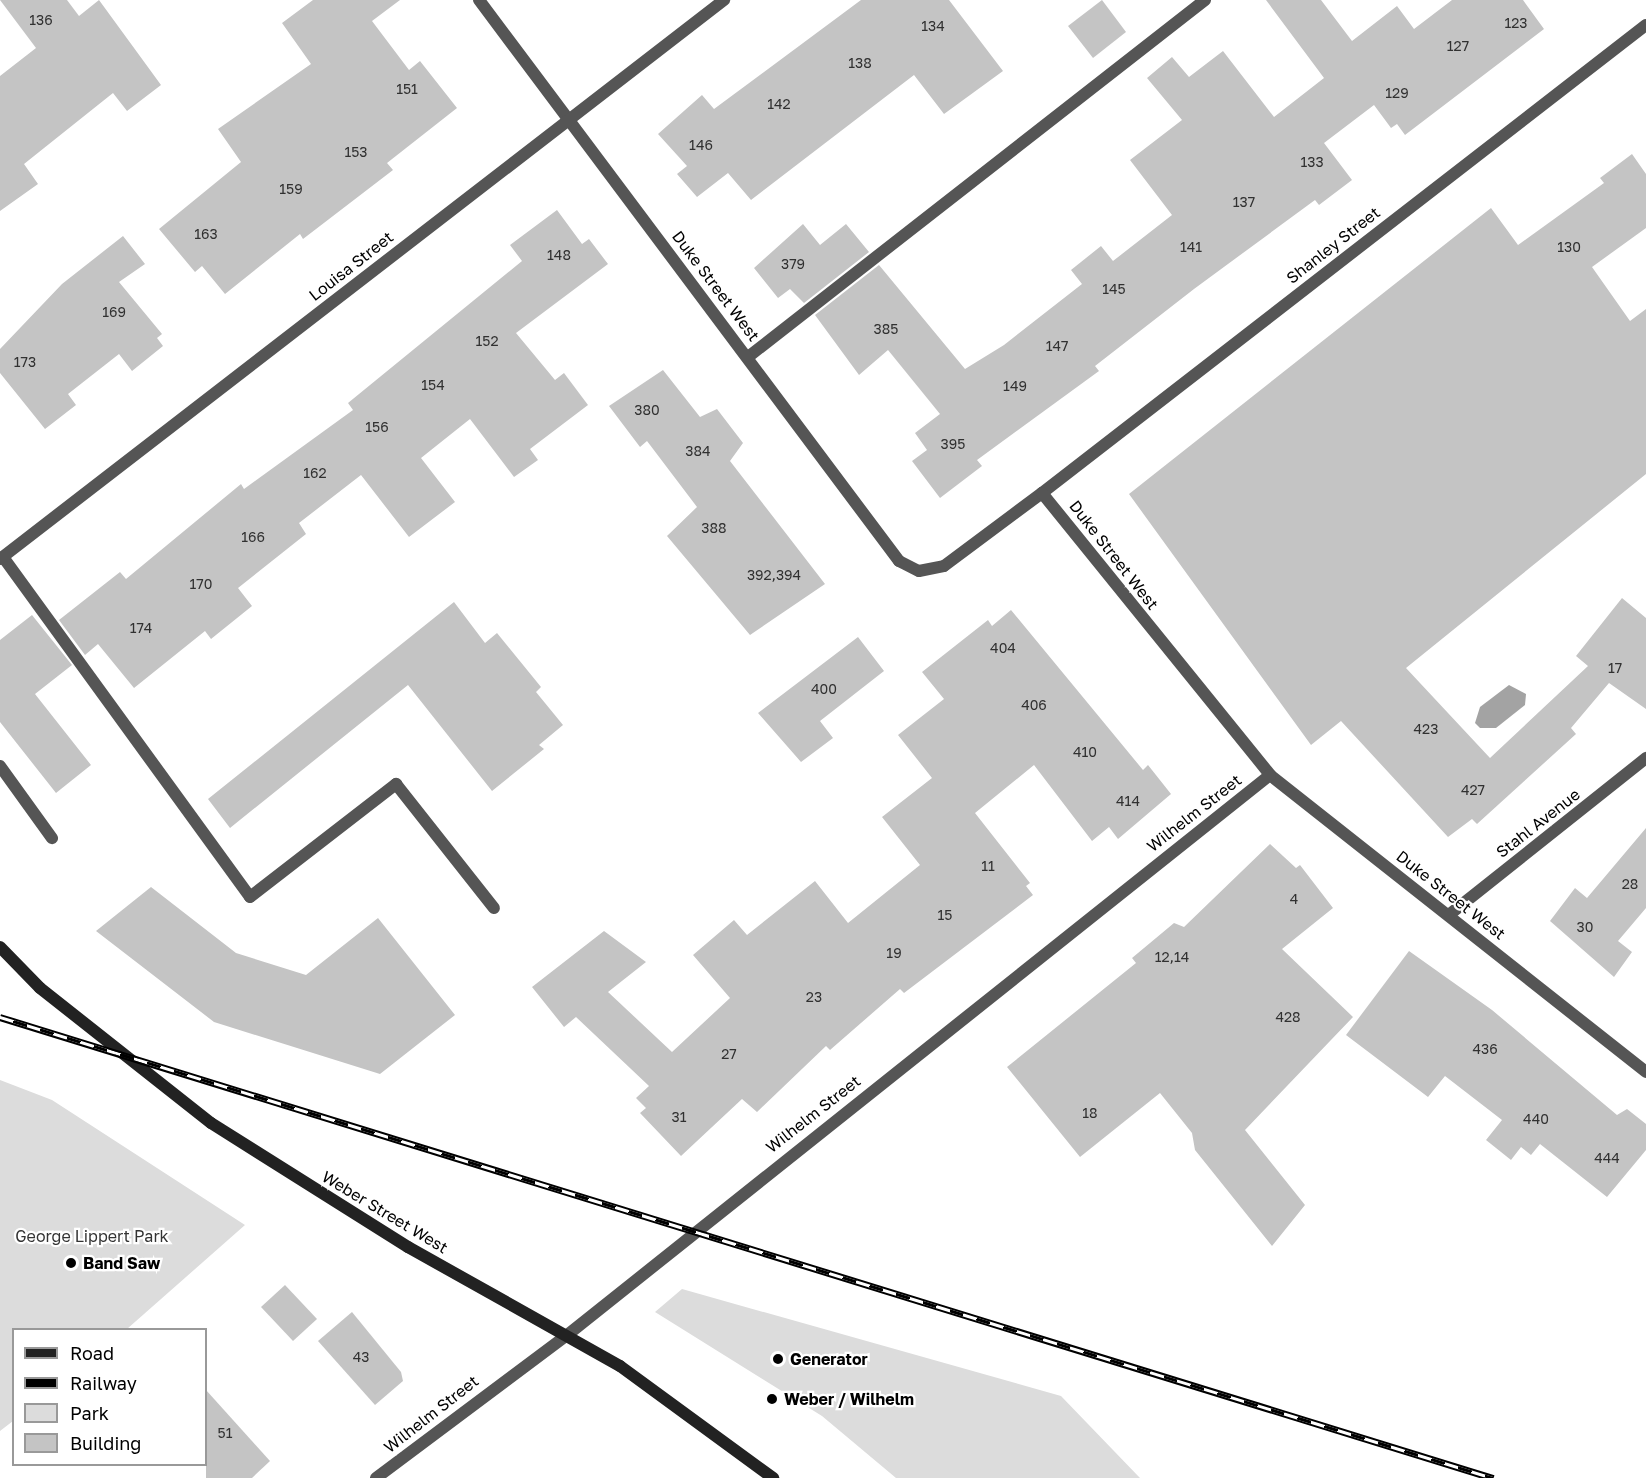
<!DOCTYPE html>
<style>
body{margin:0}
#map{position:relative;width:1646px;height:1478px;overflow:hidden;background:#fff;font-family:"Golos Text",sans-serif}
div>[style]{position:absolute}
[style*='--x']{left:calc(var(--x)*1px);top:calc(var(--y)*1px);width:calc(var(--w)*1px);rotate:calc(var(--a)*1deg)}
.green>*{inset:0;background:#dcdcdc}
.water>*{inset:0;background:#a3a3a3}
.building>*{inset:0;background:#c4c4c4}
.service>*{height:12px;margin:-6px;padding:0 6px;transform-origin:6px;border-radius:6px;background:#555}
.minor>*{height:12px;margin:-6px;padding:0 6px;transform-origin:6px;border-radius:6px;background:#555}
.secondary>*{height:12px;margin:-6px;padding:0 6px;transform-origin:6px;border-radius:6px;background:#222}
.rail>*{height:7px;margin-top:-3.5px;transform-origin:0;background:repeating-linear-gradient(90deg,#fff 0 14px,#000 0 28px);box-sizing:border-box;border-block:2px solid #000}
.dots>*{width:16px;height:16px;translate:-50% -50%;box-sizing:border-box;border:3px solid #fff;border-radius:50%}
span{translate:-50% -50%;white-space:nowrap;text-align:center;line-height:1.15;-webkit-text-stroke:4.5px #fff;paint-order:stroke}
.number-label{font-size:14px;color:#313131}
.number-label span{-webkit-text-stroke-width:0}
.street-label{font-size:16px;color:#000}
.park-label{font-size:16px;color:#333}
.poi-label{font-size:16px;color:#000;font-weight:700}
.left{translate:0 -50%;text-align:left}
.legend{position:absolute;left:12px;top:1328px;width:195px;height:138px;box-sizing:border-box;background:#fff;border:2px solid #999;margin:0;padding:8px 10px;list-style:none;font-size:18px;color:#000}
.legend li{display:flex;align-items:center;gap:12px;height:30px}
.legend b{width:30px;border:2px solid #999}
</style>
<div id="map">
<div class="green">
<i style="clip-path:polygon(0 1080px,52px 1100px,245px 1225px,127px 1329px,14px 1330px,13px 1421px,0 1431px)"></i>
<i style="clip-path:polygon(682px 1289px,1061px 1396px,1140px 1478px,896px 1478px,822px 1416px,655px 1312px)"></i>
</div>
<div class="water">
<i style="clip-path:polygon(1509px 685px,1526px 694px,1525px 705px,1496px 728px,1480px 728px,1475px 723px,1480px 707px)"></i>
</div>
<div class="building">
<i style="clip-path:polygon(0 0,67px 0,79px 16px,99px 0,161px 85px,127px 111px,113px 93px,24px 164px,38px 184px,0 211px,0 76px,36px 48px)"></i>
<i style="clip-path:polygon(313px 0,400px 0,372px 21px,409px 70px,420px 61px,457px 108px,387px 163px,393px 170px,303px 239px,300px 234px,225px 294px,202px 266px,195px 272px,159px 229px,241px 162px,218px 129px,311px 64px,282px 23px)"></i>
<i style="clip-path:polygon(861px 0,949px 0,1003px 71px,944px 114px,914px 75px,751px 200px,728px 173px,697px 197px,677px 174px,687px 166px,658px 134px,702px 95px,714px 109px)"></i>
<i style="clip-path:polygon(1102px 0,1126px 32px,1093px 58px,1068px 26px)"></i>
<i style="clip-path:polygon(1266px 0,1321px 0,1352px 41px,1397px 6px,1414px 29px,1452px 0,1523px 0,1544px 29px,1405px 135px,1397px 124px,1391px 128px,1374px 105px,1324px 143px,1352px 180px,1319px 205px,1315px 200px,1194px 289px,1095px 366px,1099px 371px,977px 460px,982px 466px,940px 498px,912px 461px,927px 450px,915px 433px,940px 414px,888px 350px,859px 375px,815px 315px,879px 265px,965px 369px,1004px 345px,1082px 284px,1071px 270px,1101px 246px,1113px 261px,1172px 215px,1130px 160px,1182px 120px,1147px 78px,1172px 57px,1189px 77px,1223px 51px,1274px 117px,1324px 78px)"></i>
<i style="clip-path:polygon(1632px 154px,1646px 174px,1646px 228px,1592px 267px,1630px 321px,1646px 309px,1646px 474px,1406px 668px,1490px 758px,1588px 666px,1576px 656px,1622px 598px,1646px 618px,1646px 709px,1609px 683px,1571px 728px,1576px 734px,1477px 824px,1472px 819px,1448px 837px,1341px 721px,1311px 745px,1129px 494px,1491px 208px,1518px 245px,1604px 183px,1600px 178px)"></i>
<i style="clip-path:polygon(557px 210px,582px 244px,589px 239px,608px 264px,516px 333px,555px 380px,564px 373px,588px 405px,530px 449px,538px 460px,514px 477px,470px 419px,421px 458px,455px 502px,409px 537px,361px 475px,299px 523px,306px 534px,238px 588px,252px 606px,211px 639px,205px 631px,134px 688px,98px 644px,85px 655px,59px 620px,120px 572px,126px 579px,241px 484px,244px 489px,353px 410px,348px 403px,522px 261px,510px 245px)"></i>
<i style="clip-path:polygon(803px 224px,820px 245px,846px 224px,869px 252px,804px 303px,790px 289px,778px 298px,754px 268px)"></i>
<i style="clip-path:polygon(123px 236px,145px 264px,119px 282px,162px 334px,157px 338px,163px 346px,132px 371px,119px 354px,68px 394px,76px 405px,45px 429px,0 373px,0 349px,62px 284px)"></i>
<i style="clip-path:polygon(663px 370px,700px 417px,717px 409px,743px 443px,730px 461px,825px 584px,750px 635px,667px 536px,697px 507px,647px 441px,640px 447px,609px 406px)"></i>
<i style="clip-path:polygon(454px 602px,485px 643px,497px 633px,541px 687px,536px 692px,563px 725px,539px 745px,544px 749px,492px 791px,408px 685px,230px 828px,208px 799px)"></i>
<i style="clip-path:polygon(1011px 610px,1143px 770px,1148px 765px,1171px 794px,1118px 839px,1109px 827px,1092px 841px,1034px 765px,975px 813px,1030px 883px,1026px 886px,1033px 895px,904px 993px,900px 989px,830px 1050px,826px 1046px,757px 1112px,742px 1099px,681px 1156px,640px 1113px,646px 1108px,636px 1098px,649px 1086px,576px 1017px,564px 1027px,532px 987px,604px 931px,646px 962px,608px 992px,672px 1052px,730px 998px,693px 955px,734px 920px,747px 935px,815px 881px,848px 923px,920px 865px,882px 817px,932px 778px,898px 735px,944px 699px,922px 672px,988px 620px,992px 626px)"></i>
<i style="clip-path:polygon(32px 615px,72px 665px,35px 694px,91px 765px,56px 793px,0 722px,0 640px)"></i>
<i style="clip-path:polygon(858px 637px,884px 671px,820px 721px,833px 738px,801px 762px,758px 713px)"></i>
<i style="clip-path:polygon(1646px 828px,1646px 908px,1618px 941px,1632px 952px,1614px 977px,1550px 921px,1575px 888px,1587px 898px)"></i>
<i style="clip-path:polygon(1270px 844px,1296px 868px,1300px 865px,1333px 908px,1282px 949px,1353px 1017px,1245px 1130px,1305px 1205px,1272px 1246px,1195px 1150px,1192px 1133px,1160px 1093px,1080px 1157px,1007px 1067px,1136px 963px,1132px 958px,1174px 923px,1184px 927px)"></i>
<i style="clip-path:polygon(151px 887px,236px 953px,306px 975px,378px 918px,455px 1015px,380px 1074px,214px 1022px,96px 931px)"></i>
<i style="clip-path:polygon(1409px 951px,1492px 1010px,1617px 1115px,1627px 1109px,1646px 1124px,1646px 1150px,1607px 1197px,1540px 1144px,1531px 1155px,1521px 1147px,1511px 1160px,1486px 1140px,1502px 1120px,1445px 1076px,1428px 1097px,1346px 1035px)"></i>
<i style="clip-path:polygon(285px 1285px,317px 1319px,293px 1341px,261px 1307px)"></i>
<i style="clip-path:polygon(352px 1312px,401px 1372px,403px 1381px,375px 1405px,318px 1341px)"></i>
<i style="clip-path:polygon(206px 1390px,270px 1461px,252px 1478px,206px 1478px)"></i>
</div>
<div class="service">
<i style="--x:748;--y:357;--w:580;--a:-38"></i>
<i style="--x:3;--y:557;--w:420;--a:54"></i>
<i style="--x:250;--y:897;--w:185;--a:-37.7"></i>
<i style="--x:396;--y:784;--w:158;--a:51.7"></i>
<i style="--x:0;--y:766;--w:89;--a:54.2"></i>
</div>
<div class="minor">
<i style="--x:479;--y:0;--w:701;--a:53.18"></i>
<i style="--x:899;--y:561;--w:22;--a:27"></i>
<i style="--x:919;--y:571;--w:25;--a:-11"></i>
<i style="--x:944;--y:566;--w:122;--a:-36.7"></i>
<i style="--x:1042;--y:493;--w:764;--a:-37.77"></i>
<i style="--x:1042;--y:493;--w:363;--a:51"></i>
<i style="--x:1270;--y:775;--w:479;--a:38.3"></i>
<i style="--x:0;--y:559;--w:915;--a:-37.67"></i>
<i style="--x:1450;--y:914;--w:251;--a:-38.5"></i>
<i style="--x:376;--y:1478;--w:237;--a:-36.8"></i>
<i style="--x:566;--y:1336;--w:900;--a:-38.55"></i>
</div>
<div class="secondary">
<i style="--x:0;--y:947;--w:57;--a:45.7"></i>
<i style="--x:40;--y:988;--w:218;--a:38.3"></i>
<i style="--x:211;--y:1123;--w:233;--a:32.2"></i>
<i style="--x:408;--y:1247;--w:243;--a:29.3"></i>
<i style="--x:620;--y:1366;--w:190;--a:36.2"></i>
</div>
<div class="rail">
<i style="--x:0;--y:1017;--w:1563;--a:17.16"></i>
</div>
<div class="dots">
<i style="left:71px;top:1263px;background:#000"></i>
<i style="left:778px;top:1359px;background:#000"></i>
<i style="left:772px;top:1399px;background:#000"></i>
</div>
<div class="number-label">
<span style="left:41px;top:20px">136</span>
<span style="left:1516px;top:23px">123</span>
<span style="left:933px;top:26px">134</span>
<span style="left:1458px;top:46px">127</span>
<span style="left:860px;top:63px">138</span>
<span style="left:407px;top:89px">151</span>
<span style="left:1397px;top:93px">129</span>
<span style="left:779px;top:104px">142</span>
<span style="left:701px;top:145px">146</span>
<span style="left:356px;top:152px">153</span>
<span style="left:1312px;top:162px">133</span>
<span style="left:291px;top:189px">159</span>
<span style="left:1244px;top:202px">137</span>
<span style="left:206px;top:234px">163</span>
<span style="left:1191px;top:247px">141</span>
<span style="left:1569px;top:247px">130</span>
<span style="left:559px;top:255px">148</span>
<span style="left:793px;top:264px">379</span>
<span style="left:1114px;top:289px">145</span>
<span style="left:114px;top:312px">169</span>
<span style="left:886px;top:329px">385</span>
<span style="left:487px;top:341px">152</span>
<span style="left:1057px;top:346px">147</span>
<span style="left:25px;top:362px">173</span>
<span style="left:433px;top:385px">154</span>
<span style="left:1015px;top:386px">149</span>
<span style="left:647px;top:410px">380</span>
<span style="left:377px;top:427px">156</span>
<span style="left:953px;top:444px">395</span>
<span style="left:698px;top:451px">384</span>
<span style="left:315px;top:473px">162</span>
<span style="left:714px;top:528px">388</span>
<span style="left:253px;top:537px">166</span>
<span style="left:774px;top:575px">392,394</span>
<span style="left:201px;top:584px">170</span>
<span style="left:141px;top:628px">174</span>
<span style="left:1003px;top:648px">404</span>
<span style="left:1615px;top:668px">17</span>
<span style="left:824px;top:689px">400</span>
<span style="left:1034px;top:705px">406</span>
<span style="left:1426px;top:729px">423</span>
<span style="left:1085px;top:752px">410</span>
<span style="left:1473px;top:790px">427</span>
<span style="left:1128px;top:801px">414</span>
<span style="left:988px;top:866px">11</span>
<span style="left:1630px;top:884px">28</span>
<span style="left:1294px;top:899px">4</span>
<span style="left:945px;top:915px">15</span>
<span style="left:1585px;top:927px">30</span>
<span style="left:894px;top:953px">19</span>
<span style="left:1172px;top:957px">12,14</span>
<span style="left:814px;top:997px">23</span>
<span style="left:1288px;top:1017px">428</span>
<span style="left:1485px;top:1049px">436</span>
<span style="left:729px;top:1054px">27</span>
<span style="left:1090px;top:1113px">18</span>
<span style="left:679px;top:1117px">31</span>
<span style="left:1536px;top:1119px">440</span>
<span style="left:1607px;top:1158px">444</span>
<span style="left:361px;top:1357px">43</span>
<span style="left:225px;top:1433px">51</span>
</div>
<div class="street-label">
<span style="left:1333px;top:245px;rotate:-38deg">Shanley Street</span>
<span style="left:351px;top:266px;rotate:-38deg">Louisa Street</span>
<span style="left:716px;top:286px;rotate:53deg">Duke Street West</span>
<span style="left:1114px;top:555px;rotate:52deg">Duke Street West</span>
<span style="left:1194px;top:813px;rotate:-38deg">Wilhelm Street</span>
<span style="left:1538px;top:823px;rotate:-38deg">Stahl Avenue</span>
<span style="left:1451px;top:895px;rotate:38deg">Duke Street West</span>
<span style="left:813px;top:1114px;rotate:-38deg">Wilhelm Street</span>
<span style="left:385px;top:1212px;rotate:31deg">Weber Street West</span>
<span style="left:431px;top:1414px;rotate:-38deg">Wilhelm Street</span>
</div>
<div class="park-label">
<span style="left:92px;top:1236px">George Lippert Park</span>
</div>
<div class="poi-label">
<span class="left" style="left:83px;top:1263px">Band Saw</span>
<span class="left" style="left:790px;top:1359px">Generator</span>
<span class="left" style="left:784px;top:1399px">Weber / Wilhelm</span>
</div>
<ul class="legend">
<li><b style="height:8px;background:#222"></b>Road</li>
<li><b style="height:8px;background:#000"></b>Railway</li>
<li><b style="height:16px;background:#dcdcdc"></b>Park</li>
<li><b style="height:16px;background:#c4c4c4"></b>Building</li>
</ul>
</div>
